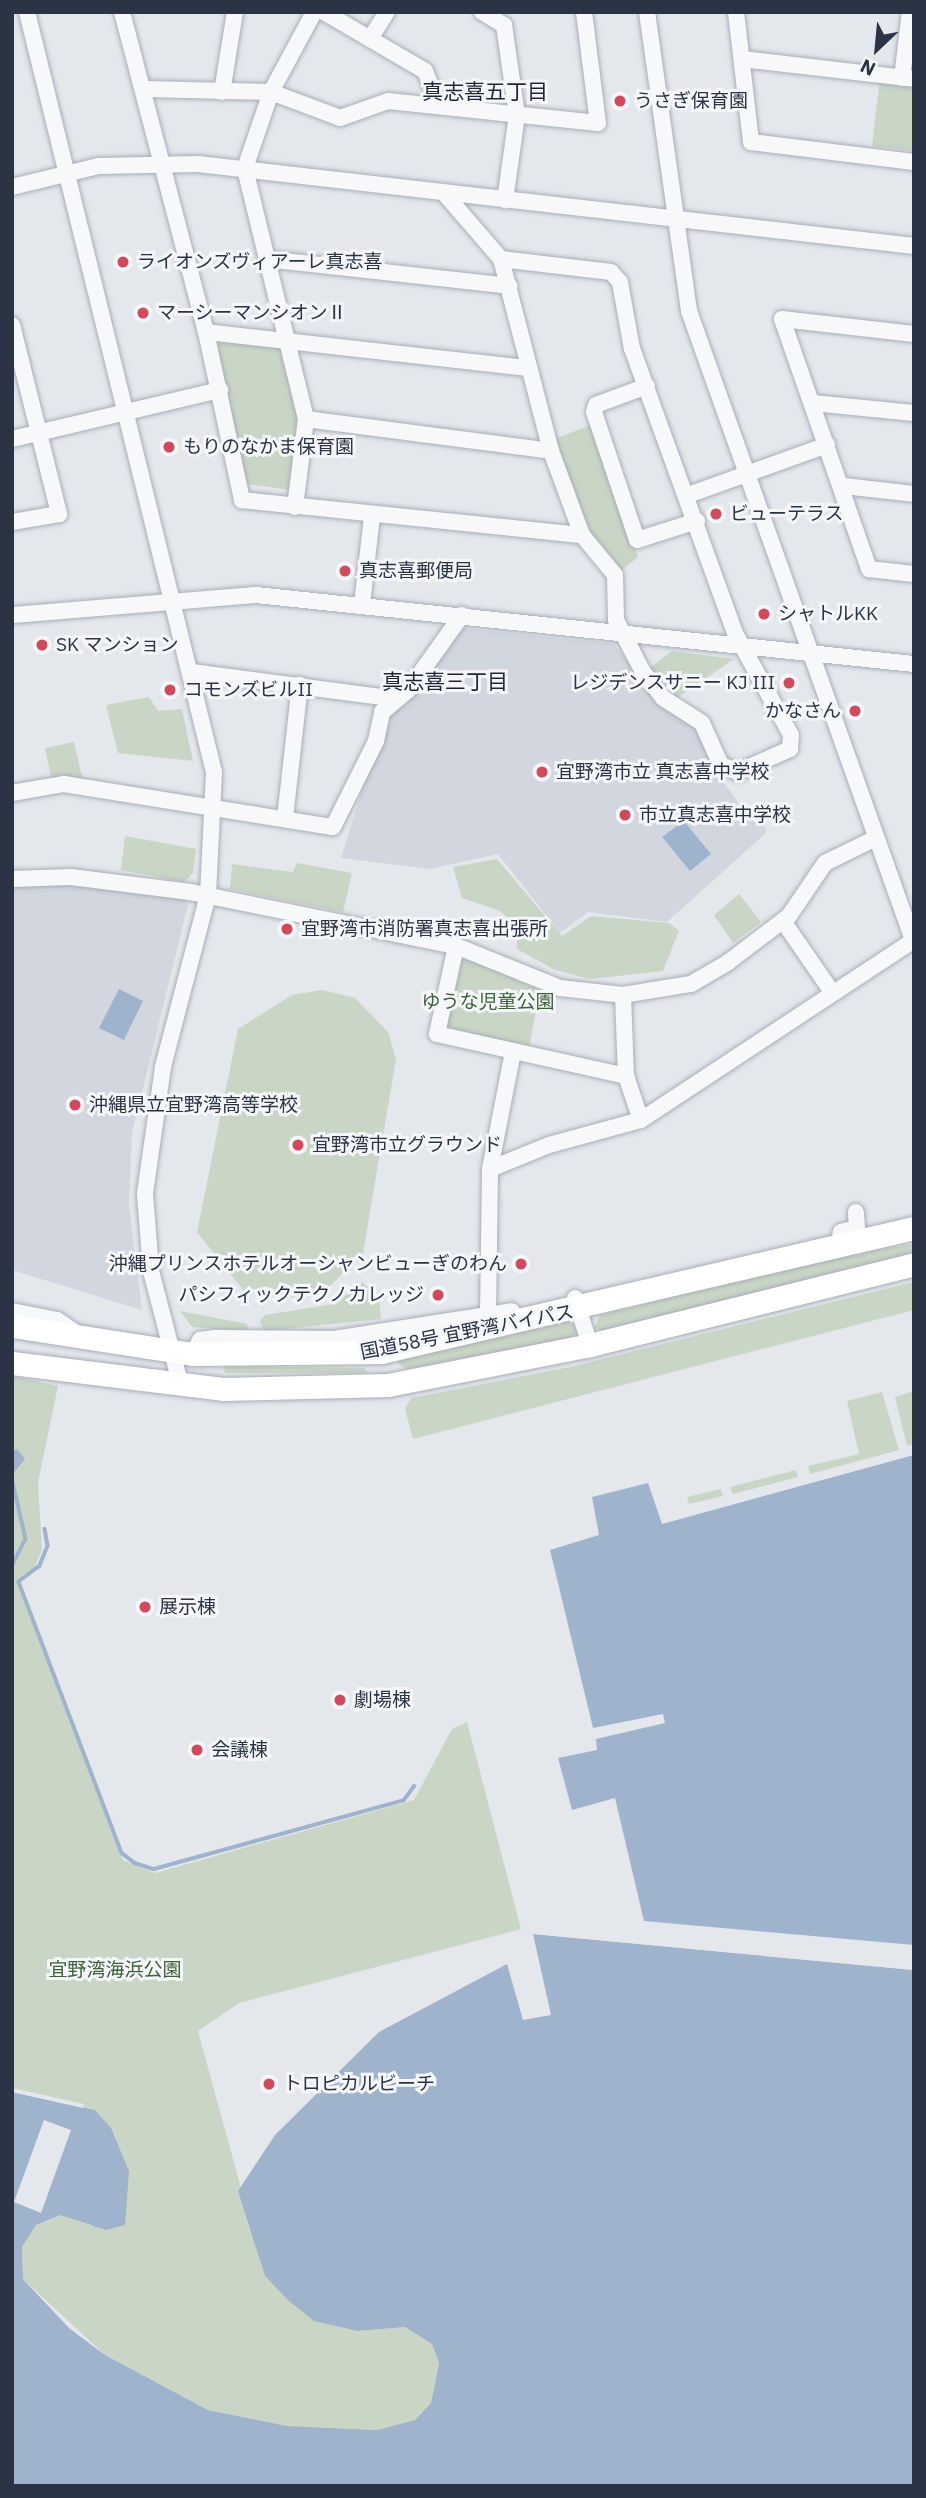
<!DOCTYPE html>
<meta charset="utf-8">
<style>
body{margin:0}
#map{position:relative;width:926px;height:2498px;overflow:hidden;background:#e4e7ec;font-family:"IBM Plex Sans","Noto Sans JP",sans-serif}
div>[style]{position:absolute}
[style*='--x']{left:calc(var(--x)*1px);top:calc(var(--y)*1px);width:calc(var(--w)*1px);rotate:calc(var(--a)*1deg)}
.built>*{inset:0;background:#d2d6de}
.green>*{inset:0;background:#c9d6c5}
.water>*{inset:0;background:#9fb4cc}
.pier>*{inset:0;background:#e4e7ec}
.stream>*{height:3.5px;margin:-1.75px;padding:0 1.75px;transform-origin:1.75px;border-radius:1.75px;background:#9fb4cc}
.roads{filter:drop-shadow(0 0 2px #a9aeb7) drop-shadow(0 0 2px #a9aeb7)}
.minor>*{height:16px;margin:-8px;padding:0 8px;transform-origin:8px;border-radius:8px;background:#f7f8fa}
.highway>*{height:23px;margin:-11.5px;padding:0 11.5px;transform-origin:11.5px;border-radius:11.5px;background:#fff}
.dots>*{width:19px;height:19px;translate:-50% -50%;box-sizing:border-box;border:4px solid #f4f6f9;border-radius:50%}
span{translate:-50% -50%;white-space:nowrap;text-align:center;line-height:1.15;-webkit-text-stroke:6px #f4f6f9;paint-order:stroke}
.poi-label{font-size:19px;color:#2b3445}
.left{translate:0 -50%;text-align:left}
.right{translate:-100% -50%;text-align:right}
.park-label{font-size:19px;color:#3f6138}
.street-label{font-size:19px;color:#2b3445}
.neighbourhood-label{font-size:21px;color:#1d2536}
.frame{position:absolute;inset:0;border:14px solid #2b3445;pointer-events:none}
.north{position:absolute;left:842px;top:14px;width:70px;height:70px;-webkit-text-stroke:5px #f4f6f9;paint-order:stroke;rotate:206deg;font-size:19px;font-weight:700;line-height:28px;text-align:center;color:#2b3445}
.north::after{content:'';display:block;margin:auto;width:24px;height:32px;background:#2b3445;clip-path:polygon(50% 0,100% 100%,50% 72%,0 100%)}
</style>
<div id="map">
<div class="built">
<i style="clip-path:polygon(463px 628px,614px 644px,659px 700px,694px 723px,710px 763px,742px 808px,762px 813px,766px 833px,667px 922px,588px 912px,560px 933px,498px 854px,430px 869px,341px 858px,385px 715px,410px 696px)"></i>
<i style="clip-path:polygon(72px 885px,182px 896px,188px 905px,132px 1133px,129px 1205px,142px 1310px,12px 1270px,12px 886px)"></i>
</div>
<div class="green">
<i style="clip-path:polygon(880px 77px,914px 82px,914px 151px,872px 146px)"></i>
<i style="clip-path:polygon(213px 338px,279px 344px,300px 417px,290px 490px,247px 484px)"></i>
<i style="clip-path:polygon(591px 425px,638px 557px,618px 573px,586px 528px,552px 440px)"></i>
<i style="clip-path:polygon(672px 651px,734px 659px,677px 698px,650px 668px)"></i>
<i style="clip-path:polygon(149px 697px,158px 711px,182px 709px,193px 761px,118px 753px,106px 705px)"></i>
<i style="clip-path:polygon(74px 742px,83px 781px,52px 781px,45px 748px)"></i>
<i style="clip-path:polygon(125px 836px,196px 849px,193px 873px,184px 882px,121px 870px)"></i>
<i style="clip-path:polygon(497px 859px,562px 936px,591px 916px,669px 923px,679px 931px,663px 971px,590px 979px,555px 970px,517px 949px,516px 925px,500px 911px,462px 898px,453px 867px)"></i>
<i style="clip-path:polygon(297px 863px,352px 873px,343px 912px,230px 889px,232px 864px,293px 872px)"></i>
<i style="clip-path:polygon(739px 894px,761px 922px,733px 943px,714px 915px)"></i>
<i style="clip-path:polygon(460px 955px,540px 990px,529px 1047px,445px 1030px)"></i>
<i style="clip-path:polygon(322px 990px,355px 998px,388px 1032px,396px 1059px,363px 1253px,323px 1293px,290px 1297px,244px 1291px,197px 1232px,238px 1029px,292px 995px)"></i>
<i style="clip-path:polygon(914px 1244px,914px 1255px,604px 1333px,595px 1327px,600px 1315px,840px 1256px)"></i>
<i style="clip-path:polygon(362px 1282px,379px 1297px,381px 1319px,264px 1331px,260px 1321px,265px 1315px,334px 1304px)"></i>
<i style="clip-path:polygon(914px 1282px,914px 1310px,413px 1439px,405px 1409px,411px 1398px,570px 1367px)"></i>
<i style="clip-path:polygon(180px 1311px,247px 1324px,248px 1331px,192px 1327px)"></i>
<i style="clip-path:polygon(573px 1319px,577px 1332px,571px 1337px,463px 1361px,406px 1369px,398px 1363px,399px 1356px)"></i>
<i style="clip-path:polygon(224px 1366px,364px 1368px,368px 1373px,225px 1373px)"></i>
<i style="clip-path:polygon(12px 1376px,58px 1386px,38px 1482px,42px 1550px,34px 1569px,17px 1581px,123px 1860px,155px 1873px,414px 1800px,452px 1729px,467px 1722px,521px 1929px,239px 2003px,198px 2031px,265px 2276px,358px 2331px,405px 2327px,432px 2344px,439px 2363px,431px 2403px,415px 2420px,377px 2430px,287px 2426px,208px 2410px,105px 2355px,23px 2279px,22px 2247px,36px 2225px,60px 2214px,91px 2226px,95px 2110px,12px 2092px)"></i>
<i style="clip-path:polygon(914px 1391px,914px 1444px,907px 1446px,895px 1397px)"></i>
<i style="clip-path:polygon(882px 1392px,899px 1450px,810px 1474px,808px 1466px,859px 1454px,847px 1401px)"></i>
<i style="clip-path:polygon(796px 1470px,798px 1477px,733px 1494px,730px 1487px)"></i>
<i style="clip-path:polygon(721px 1489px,723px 1496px,689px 1504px,687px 1497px)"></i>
</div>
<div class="water">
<i style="clip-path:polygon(684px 821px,711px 854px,690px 871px,662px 837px)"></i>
<i style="clip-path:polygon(119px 989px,143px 1001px,124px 1040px,99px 1028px)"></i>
<i style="clip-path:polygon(17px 1449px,25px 1459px,12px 1475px,12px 1451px)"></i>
<i style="clip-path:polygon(914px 1455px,914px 1945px,644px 1921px,615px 1798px,572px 1810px,558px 1758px,597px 1750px,596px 1739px,665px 1723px,663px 1714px,593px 1728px,550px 1550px,599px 1535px,592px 1497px,648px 1483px,662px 1524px)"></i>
<i style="clip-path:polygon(533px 1934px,914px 1970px,914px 2486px,12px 2486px,12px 2092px,95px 2110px,111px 2128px,129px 2171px,125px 2225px,106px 2230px,60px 2215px,36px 2225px,22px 2247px,23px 2279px,69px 2328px,105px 2355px,208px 2410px,287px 2426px,377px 2430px,415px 2420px,431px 2403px,439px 2363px,432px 2344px,405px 2327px,358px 2331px,314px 2321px,289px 2301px,265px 2276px,238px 2191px,275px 2135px,379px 2032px,507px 1964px,523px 2020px,551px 2015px)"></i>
</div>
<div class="pier">
<i style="clip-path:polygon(533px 1930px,914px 1967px,914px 1970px,533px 1934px)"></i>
<i style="clip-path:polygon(12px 2088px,84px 2104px,83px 2108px,12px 2092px)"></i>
<i style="clip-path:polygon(44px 2120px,71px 2130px,41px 2213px,14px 2202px)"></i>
</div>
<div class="stream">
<i style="--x:12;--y:1478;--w:63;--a:77.1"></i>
<i style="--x:26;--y:1539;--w:31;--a:117"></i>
<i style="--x:45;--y:1529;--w:17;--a:80"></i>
<i style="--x:48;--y:1546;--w:22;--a:112"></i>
<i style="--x:40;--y:1566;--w:26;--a:143"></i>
<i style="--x:19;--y:1582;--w:290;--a:69.2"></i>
<i style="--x:122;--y:1853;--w:16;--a:38"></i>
<i style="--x:135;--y:1863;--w:20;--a:18"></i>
<i style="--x:154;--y:1869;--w:259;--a:-15.4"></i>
<i style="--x:404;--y:1800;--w:17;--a:-54"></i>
</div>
<div class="roads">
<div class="minor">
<i style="--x:27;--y:12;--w:783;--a:76.18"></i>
<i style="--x:214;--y:772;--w:123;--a:92.8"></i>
<i style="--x:208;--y:895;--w:178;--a:104.7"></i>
<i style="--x:163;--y:1067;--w:128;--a:98.1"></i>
<i style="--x:145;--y:1194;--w:77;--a:85.5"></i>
<i style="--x:151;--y:1271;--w:119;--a:75.4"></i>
<i style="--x:122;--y:12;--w:331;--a:75.3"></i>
<i style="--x:206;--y:332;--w:172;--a:77.9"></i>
<i style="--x:242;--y:500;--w:342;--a:5.9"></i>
<i style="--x:324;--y:12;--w:117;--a:30.3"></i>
<i style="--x:425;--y:71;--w:37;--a:68"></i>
<i style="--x:482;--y:12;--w:26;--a:31"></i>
<i style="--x:504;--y:25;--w:91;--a:81.8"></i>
<i style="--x:517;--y:115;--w:86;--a:98"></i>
<i style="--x:647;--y:12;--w:302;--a:82"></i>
<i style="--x:689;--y:311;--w:671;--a:70.4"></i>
<i style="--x:736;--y:12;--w:131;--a:83.4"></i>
<i style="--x:751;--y:142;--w:164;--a:7"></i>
<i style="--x:370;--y:39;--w:32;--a:-58"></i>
<i style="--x:742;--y:59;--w:173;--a:6.6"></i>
<i style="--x:902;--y:78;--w:66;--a:-83.1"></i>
<i style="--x:145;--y:89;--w:126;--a:1.4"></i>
<i style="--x:271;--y:92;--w:74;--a:20.6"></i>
<i style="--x:340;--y:118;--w:51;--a:-19.5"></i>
<i style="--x:388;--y:101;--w:211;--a:6"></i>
<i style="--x:598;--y:123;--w:112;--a:-97.2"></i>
<i style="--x:222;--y:92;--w:81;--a:-80.8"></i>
<i style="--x:12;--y:187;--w:89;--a:-13.7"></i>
<i style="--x:98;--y:166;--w:100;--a:-1.1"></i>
<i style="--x:198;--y:164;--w:721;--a:6.53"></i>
<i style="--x:444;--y:193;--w:87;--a:49.2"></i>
<i style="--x:501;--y:259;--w:198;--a:75.4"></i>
<i style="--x:551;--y:451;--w:90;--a:69.7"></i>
<i style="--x:582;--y:535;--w:52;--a:50.5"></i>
<i style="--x:615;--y:575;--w:45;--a:88.7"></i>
<i style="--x:616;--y:620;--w:59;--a:62.6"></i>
<i style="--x:643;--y:672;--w:33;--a:52"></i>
<i style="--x:663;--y:698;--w:46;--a:32.7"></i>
<i style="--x:702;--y:723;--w:46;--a:65.7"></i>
<i style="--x:721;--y:765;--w:18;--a:22"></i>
<i style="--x:738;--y:772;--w:57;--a:-23.9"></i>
<i style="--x:790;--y:749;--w:14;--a:-86"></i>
<i style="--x:791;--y:735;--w:116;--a:-118.8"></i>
<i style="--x:735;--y:633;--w:302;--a:-109.9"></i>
<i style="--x:632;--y:349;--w:68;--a:-100.2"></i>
<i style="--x:620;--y:282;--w:13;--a:-132"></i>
<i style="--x:611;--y:272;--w:111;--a:-173.3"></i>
<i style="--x:266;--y:259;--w:245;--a:6.3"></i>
<i style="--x:12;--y:325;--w:195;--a:76"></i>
<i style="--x:59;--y:514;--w:48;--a:170.3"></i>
<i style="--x:206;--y:332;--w:325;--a:6.4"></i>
<i style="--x:914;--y:334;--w:133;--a:-173.5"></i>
<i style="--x:782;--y:319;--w:265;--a:70.8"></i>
<i style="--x:869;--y:569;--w:45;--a:6.3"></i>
<i style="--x:647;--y:386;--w:54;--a:159.6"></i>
<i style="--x:596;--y:405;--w:7;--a:106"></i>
<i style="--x:594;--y:412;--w:135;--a:71.4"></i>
<i style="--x:637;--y:540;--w:63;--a:-17.6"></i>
<i style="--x:813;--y:403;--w:101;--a:5.7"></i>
<i style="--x:306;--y:419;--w:247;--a:7.4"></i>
<i style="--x:12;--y:439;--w:214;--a:-13.3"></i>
<i style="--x:844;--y:486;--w:70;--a:6.5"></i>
<i style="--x:688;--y:495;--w:148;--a:-19.8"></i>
<i style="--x:295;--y:507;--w:89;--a:-82.9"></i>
<i style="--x:306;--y:419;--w:258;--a:-103.7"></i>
<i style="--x:245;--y:168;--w:80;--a:-71.1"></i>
<i style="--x:271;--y:92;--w:91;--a:-61.7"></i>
<i style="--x:362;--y:604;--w:89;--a:-83.5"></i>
<i style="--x:12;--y:615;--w:245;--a:-4.7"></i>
<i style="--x:256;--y:595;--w:662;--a:5.99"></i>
<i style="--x:192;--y:672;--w:207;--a:7.5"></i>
<i style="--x:12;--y:793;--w:53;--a:-9.8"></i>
<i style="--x:64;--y:784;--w:272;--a:9.1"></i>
<i style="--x:333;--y:827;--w:96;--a:-63.4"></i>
<i style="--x:376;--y:741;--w:30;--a:-78"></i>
<i style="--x:382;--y:712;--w:35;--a:-40"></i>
<i style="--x:409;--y:689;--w:91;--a:-54.4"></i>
<i style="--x:285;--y:818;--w:134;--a:-83.6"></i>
<i style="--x:12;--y:879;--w:59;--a:-1.9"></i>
<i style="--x:71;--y:877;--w:120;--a:7.2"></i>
<i style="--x:190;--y:892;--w:271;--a:11.5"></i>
<i style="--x:456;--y:946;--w:112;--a:22"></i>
<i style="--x:560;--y:988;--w:63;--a:6.3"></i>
<i style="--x:623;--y:995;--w:69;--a:-9.2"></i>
<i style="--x:691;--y:984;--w:42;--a:-30.3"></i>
<i style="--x:727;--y:963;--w:78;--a:-37.2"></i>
<i style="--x:789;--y:916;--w:64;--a:-55.8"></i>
<i style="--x:825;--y:863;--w:57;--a:-26.1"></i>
<i style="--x:783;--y:921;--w:86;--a:55.4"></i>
<i style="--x:456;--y:946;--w:90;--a:102.2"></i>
<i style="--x:437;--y:1034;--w:194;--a:12.5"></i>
<i style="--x:623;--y:995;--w:81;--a:87.9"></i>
<i style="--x:626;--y:1076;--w:46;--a:71.2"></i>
<i style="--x:490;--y:1169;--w:64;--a:-22.1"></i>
<i style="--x:549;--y:1145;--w:95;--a:-15.2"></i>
<i style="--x:641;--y:1120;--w:327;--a:-33.4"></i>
<i style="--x:838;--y:1247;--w:15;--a:-79"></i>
<i style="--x:841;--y:1232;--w:16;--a:-14"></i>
<i style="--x:857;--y:1228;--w:16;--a:-94"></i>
<i style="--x:575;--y:1298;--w:49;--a:72.3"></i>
<i style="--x:12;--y:1311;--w:46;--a:11.3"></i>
<i style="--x:57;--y:1320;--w:22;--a:34"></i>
<i style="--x:488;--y:1315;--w:146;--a:-89.2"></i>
<i style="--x:490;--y:1169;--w:119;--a:-78.9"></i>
<i style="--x:193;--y:1354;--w:16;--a:-63"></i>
<i style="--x:200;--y:1340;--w:15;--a:-8"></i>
<i style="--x:215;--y:1338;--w:119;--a:0.5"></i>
<i style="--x:334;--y:1339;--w:180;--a:-8.9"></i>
</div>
<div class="highway">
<i style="--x:12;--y:1326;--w:183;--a:8.8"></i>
<i style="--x:193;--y:1354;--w:188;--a:-0.6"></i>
<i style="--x:381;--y:1352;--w:547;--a:-13.1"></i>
<i style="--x:12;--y:1363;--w:214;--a:7"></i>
<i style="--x:224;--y:1389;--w:164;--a:-1.4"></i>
<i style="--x:388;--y:1385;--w:206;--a:-11.2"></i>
<i style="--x:590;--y:1345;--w:334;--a:-14"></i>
</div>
</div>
<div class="dots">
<i style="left:620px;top:101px;background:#d1495b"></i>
<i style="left:123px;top:262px;background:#d1495b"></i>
<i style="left:143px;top:313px;background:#d1495b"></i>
<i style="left:169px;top:447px;background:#d1495b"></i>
<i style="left:716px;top:514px;background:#d1495b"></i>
<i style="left:345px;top:571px;background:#d1495b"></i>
<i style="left:764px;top:614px;background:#d1495b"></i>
<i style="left:42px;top:645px;background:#d1495b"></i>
<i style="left:789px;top:683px;background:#d1495b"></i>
<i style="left:170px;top:690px;background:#d1495b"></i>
<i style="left:855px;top:711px;background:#d1495b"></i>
<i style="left:542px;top:772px;background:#d1495b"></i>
<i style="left:625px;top:815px;background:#d1495b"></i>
<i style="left:287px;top:929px;background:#d1495b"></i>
<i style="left:75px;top:1105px;background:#d1495b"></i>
<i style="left:298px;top:1145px;background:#d1495b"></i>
<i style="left:521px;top:1264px;background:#d1495b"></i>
<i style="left:438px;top:1295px;background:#d1495b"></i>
<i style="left:145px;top:1607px;background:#d1495b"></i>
<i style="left:340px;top:1700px;background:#d1495b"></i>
<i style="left:197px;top:1750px;background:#d1495b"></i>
<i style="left:269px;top:2084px;background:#d1495b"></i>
</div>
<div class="poi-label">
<span class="left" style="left:634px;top:101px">うさぎ保育園</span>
<span class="left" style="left:137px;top:262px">ライオンズヴィアーレ真志喜</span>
<span class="left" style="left:157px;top:313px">マーシーマンシオンⅡ</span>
<span class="left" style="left:183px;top:447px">もりのなかま保育園</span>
<span class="left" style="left:730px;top:514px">ビューテラス</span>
<span class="left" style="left:359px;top:571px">真志喜郵便局</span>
<span class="left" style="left:778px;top:614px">シャトルKK</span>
<span class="left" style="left:56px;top:645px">SK マンション</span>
<span class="right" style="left:775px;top:683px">レジデンスサニー KJ III</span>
<span class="left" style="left:184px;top:690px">コモンズビルII</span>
<span class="right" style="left:841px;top:711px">かなさん</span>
<span class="left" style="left:556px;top:772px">宜野湾市立 真志喜中学校</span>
<span class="left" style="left:639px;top:815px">市立真志喜中学校</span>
<span class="left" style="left:301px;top:929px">宜野湾市消防署真志喜出張所</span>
<span class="left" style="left:89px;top:1105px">沖縄県立宜野湾高等学校</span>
<span class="left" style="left:312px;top:1145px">宜野湾市立グラウンド</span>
<span class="right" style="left:507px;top:1264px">沖縄プリンスホテルオーシャンビューぎのわん</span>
<span class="right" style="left:424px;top:1295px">パシフィックテクノカレッジ</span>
<span class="left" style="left:159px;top:1607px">展示棟</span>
<span class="left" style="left:354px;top:1700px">劇場棟</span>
<span class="left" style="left:211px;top:1750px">会議棟</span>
<span class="left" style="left:283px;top:2084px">トロピカルビーチ</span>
</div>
<div class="park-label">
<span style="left:488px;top:1002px">ゆうな児童公園</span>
<span style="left:115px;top:1970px">宜野湾海浜公園</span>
</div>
<div class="street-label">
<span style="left:467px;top:1332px;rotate:-11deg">国道58号 宜野湾バイパス</span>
</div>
<div class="neighbourhood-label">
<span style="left:485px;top:91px">真志喜五丁目</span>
<span style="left:445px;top:681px">真志喜三丁目</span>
</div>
<div class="frame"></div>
<div class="north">N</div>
</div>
